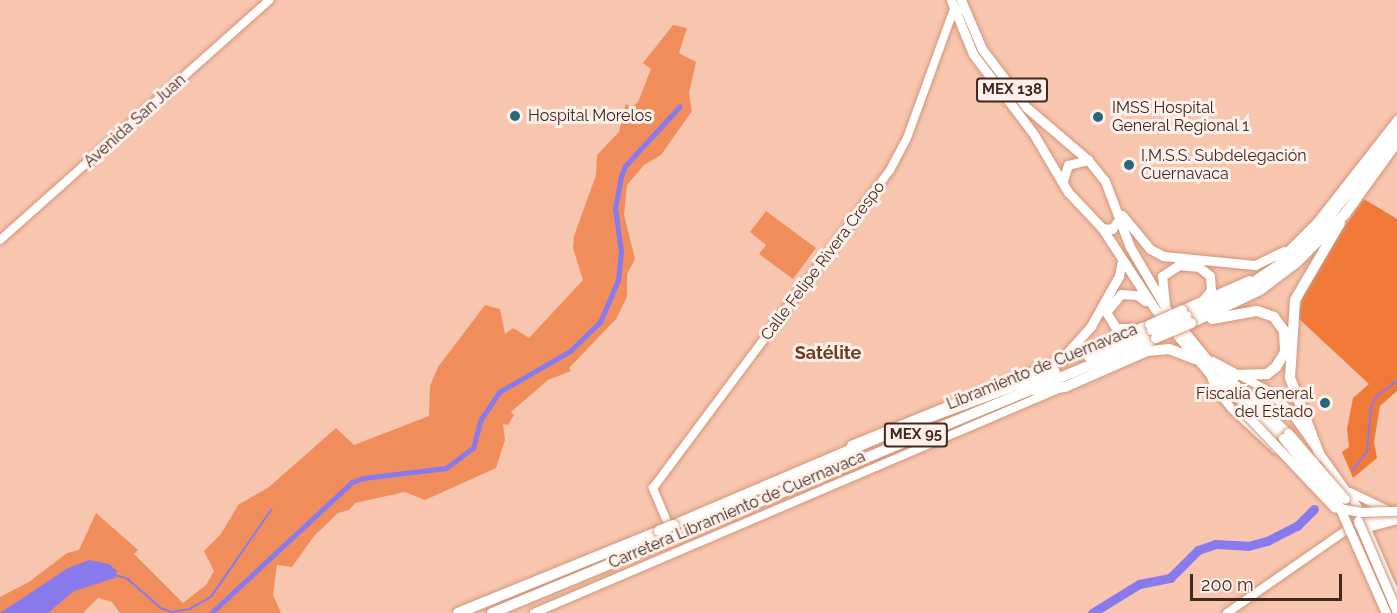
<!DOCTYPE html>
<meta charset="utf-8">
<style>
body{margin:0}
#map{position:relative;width:1397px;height:613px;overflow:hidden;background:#f8c6af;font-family:Raleway,sans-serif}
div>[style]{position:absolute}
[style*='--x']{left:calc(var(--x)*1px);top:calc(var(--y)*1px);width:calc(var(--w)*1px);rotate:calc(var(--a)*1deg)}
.green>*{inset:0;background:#f18d5b}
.forest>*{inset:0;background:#f07938}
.water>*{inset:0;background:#887aec}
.stream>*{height:1.5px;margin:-0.75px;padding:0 0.75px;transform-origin:0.75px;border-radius:0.75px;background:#887aec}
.canal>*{height:5px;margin:-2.5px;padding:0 2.5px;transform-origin:2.5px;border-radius:2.5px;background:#887aec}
.river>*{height:9px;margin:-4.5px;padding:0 4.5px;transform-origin:4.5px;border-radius:4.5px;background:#887aec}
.roads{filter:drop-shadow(0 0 2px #d2977b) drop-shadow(0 0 2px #d2977b)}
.secondary>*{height:8px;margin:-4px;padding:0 4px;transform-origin:4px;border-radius:4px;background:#fff}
.primary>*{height:9px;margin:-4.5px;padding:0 4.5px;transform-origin:4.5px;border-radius:4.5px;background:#fff}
.highway>*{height:10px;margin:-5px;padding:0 5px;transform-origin:5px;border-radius:5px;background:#fff}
.bridges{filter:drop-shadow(0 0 2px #d2977b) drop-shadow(0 0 2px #d2977b)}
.primary-bridge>*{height:9px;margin:-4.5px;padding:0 4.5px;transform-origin:4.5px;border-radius:4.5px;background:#fff}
.highway-bridge>*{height:10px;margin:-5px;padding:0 5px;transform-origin:5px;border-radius:5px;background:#fff}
.dots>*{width:16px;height:16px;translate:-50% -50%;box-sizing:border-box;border:3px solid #fef0ea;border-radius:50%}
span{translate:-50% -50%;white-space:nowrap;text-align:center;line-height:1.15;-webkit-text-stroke:6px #fef0ea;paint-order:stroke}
.shield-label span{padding:2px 4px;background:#fef0ea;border:2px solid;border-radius:4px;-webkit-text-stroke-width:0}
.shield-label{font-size:15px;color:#41291e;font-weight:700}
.poi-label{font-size:16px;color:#41291e}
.left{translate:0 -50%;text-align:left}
.right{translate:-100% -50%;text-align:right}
.street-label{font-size:16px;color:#41291e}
.neighbourhood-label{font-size:18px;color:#6e3b21;font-weight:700}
.scale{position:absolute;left:1190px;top:574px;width:152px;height:27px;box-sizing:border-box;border:3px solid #41291e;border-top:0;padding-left:8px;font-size:18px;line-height:21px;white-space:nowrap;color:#41291e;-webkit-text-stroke:4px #fef0ea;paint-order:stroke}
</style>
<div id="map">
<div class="green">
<i style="clip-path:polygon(673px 25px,687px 28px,679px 53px,696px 62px,689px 93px,692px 111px,661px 155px,644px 165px,627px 185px,624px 215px,635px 259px,627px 274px,627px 297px,616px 319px,569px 368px,571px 371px,548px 380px,511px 412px,514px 415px,508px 425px,503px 424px,505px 440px,496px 468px,425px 500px,405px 492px,355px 503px,349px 510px,338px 513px,314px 536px,292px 567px,277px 565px,273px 595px,281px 613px,120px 613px,112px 602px,98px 598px,83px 613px,0 613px,0 597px,29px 582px,67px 553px,79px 550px,96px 513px,138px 550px,134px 554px,183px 603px,206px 585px,214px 571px,204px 551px,221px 534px,238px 505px,269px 487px,336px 428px,354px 445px,429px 416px,430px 386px,438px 367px,485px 305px,500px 309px,505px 334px,513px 328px,529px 338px,583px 280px,573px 248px,574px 236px,596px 175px,597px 155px,619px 132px,626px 104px,632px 107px,638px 102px,651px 69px,643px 63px)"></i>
<i style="clip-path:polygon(766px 211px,816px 248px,793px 279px,759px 254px,766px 245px,750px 232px)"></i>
</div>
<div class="forest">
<i style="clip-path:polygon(1364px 199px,1397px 219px,1397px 391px,1380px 406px,1374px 442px,1377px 458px,1353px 478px,1342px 452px,1349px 447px,1347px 429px,1353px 398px,1369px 384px,1297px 317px,1309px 277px)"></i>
</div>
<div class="water">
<i style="clip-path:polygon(89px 560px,109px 564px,117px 571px,115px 578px,74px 591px,48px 613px,0 613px,68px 568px)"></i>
</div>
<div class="stream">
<i style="--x:1352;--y:471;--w:24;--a:-52"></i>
<i style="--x:1367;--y:452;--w:45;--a:-84.9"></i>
<i style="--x:1371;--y:407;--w:13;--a:-61"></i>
<i style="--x:1377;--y:396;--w:25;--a:-37"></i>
<i style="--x:116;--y:575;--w:13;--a:18"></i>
<i style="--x:128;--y:579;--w:44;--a:41.3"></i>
<i style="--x:161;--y:608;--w:12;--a:20"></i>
<i style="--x:172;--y:612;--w:18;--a:-9"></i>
<i style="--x:190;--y:609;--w:24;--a:-30"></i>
<i style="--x:211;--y:597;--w:106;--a:-55.4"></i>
</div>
<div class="canal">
<i style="--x:211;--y:613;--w:192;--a:-42.9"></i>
<i style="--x:352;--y:482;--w:12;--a:-20"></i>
<i style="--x:363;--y:478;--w:84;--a:-6.9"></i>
<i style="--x:446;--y:468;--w:34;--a:-37"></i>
<i style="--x:473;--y:448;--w:30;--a:-75"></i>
<i style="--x:481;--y:419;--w:32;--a:-56"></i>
<i style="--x:499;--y:392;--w:82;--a:-30"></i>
<i style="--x:570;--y:351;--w:42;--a:-44"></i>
<i style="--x:600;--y:322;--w:46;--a:-66.8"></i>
<i style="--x:618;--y:280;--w:28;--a:-84"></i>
<i style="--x:621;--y:252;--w:44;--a:-97.8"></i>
<i style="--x:615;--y:208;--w:32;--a:-79"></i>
<i style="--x:621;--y:177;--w:12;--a:-70"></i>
<i style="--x:625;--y:166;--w:81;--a:-47.5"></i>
</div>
<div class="river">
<i style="--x:1092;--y:613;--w:55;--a:-31.7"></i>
<i style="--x:1139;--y:584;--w:32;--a:-11"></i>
<i style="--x:1170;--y:578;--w:40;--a:-45"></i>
<i style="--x:1198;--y:550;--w:18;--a:-19"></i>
<i style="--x:1215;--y:544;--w:33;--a:3"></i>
<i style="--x:1248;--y:546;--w:20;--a:-15"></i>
<i style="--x:1267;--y:541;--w:34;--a:-27"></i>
<i style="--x:1297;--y:526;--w:24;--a:-45"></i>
</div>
<div class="roads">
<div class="secondary">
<i style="--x:0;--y:240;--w:361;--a:-41.7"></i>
<i style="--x:1213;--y:361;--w:59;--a:28.3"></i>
<i style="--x:1265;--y:389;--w:33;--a:41"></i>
<i style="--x:1290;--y:411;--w:116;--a:54.8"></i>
<i style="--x:1357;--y:506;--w:100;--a:66.5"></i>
<i style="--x:1210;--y:374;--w:15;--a:70"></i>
<i style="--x:1215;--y:388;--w:26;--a:51"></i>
<i style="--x:1231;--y:408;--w:62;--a:43"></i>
<i style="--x:1350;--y:492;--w:49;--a:25.5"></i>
<i style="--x:1394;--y:513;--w:8;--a:67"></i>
<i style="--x:666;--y:519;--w:34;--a:-113"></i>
<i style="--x:653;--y:488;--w:397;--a:-53.3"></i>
<i style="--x:890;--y:170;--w:36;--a:-62"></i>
<i style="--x:907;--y:138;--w:126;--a:-70"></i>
<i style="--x:950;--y:20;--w:9;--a:-69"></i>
<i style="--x:953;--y:12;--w:8;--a:-14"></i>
<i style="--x:1364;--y:529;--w:34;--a:-15"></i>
<i style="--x:534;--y:613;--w:568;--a:-23.13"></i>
<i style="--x:1227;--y:613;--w:147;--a:-34.8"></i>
<i style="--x:1348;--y:529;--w:50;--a:-18.8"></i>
</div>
<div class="primary">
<i style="--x:951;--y:0;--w:58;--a:67.8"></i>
<i style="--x:973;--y:54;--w:99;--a:52.8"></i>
<i style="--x:1033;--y:133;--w:69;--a:59.3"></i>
<i style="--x:1068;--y:192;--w:50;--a:46.6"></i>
<i style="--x:1102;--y:228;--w:97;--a:56.8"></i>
<i style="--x:1155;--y:309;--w:85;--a:49.8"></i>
<i style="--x:1210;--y:374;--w:97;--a:41.2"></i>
<i style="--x:961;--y:0;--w:53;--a:66.8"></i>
<i style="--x:982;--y:49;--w:73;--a:52.8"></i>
<i style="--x:1026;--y:107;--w:82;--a:40.5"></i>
<i style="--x:1088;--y:160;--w:27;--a:51"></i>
<i style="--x:1105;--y:181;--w:71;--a:69.3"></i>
<i style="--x:1130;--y:247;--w:73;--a:59.6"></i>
<i style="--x:1167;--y:310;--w:60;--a:51"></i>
<i style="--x:1205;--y:357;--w:113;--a:42.5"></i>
<i style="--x:1063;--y:181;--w:17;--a:-73"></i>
<i style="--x:1068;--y:165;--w:21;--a:-14"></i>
<i style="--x:1122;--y:215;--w:44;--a:50.5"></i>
<i style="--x:1150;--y:249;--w:15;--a:28"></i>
<i style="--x:1163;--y:256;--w:92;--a:5.6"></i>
<i style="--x:1255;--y:265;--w:32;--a:-26"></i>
<i style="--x:1102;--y:228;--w:10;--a:6"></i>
<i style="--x:1112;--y:229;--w:14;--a:-54"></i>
<i style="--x:1280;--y:259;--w:52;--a:-45"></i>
<i style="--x:1317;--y:222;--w:130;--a:-51.9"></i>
<i style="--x:1165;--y:304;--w:28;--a:-96"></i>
<i style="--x:1162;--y:276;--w:20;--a:-33"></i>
<i style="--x:1179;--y:265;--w:20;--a:6"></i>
<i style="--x:1199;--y:267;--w:14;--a:39"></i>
<i style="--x:1210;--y:276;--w:14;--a:86"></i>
<i style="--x:1211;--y:290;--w:13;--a:129"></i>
<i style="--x:1183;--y:309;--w:72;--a:-23.7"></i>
<i style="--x:1133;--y:328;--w:17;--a:180"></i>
<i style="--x:1116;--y:328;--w:19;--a:-122"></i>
<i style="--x:1106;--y:312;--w:23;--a:-50"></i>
<i style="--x:1121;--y:294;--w:16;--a:4"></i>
<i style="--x:1137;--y:295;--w:10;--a:37"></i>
<i style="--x:1066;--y:354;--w:38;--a:-48"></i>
<i style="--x:1091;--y:326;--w:57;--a:-60.8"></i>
<i style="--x:1119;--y:276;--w:16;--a:-79"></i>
<i style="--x:851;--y:445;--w:322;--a:-22.1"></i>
</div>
<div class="highway">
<i style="--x:1186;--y:316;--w:53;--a:-23.2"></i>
<i style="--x:1235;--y:295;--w:69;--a:-34.4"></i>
<i style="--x:1292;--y:256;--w:42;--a:-45"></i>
<i style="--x:1322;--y:226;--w:122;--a:-52"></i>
<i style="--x:1212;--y:319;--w:46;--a:-10.1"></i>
<i style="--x:1257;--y:311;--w:18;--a:19"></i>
<i style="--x:1274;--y:317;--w:17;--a:54"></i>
<i style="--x:1284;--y:331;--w:21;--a:87"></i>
<i style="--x:1285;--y:352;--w:17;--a:121"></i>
<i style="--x:1276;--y:367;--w:11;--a:142"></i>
<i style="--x:1267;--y:374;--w:31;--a:178"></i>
<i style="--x:1191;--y:323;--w:76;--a:-25.6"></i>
<i style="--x:1260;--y:290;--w:46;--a:-37.1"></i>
<i style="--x:1297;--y:262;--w:68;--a:-45"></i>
<i style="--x:1345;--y:214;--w:89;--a:-54.2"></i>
<i style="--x:1089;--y:357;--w:69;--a:-23.2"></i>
<i style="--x:1036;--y:391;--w:29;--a:-8"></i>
<i style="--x:1065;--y:387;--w:90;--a:-23.7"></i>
<i style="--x:1147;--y:351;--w:22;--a:-5"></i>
<i style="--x:1169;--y:349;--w:28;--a:21"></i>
<i style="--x:1320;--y:456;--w:84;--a:-111"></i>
<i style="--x:1290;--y:378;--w:78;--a:-86.3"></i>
<i style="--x:1295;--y:300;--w:89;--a:-59.7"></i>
<i style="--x:674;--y:525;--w:258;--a:-23.1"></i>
<i style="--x:911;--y:424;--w:153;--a:-20.2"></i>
<i style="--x:677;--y:536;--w:518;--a:-22.46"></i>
<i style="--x:458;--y:613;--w:217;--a:-22.2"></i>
<i style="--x:492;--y:613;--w:185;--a:-22.5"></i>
</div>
</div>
<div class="bridges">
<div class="primary-bridge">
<i style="--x:1149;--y:324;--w:36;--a:-24"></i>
<i style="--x:1240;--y:408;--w:137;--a:46.5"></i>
<i style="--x:1334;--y:507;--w:25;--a:11"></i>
<i style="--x:1359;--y:512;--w:38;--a:-2"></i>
<i style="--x:1288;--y:433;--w:87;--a:49.2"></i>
<i style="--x:1283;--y:438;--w:86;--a:50.2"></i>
<i style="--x:1338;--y:504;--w:119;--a:66.2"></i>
<i style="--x:1358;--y:521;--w:99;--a:66.8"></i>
</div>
<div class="highway-bridge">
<i style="--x:1152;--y:330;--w:37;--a:-22"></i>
<i style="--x:1156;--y:338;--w:38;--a:-23"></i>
<i style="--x:659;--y:531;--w:16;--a:-22"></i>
<i style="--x:663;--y:542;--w:15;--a:-23"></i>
</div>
</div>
<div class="dots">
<i style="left:515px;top:116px;background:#2a667d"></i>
<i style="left:1098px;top:117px;background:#2a667d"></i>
<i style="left:1129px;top:165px;background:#2a667d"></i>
<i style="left:1325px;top:403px;background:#2a667d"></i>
</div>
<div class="shield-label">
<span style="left:1012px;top:90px">MEX 138</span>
<span style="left:916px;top:435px">MEX 95</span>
</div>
<div class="poi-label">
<span class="left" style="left:1112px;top:117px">IMSS Hospital<br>General Regional 1</span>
<span class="left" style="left:528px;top:116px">Hospital Morelos</span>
<span class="left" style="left:1141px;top:165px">I.M.S.S. Subdelegación<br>Cuernavaca</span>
<span class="right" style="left:1313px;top:403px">Fiscalía General<br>del Estado</span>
</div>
<div class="street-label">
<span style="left:135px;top:121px;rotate:-42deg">Avenida San Juan</span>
<span style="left:823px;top:261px;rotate:-53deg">Calle Felipe Rivera Crespo</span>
<span style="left:1042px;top:367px;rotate:-22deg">Libramiento de Cuernavaca</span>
<span style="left:737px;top:510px;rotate:-23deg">Carretera Libramiento de Cuernavaca</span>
</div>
<div class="neighbourhood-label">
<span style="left:828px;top:353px">Satélite</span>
</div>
<div class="scale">200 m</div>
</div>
